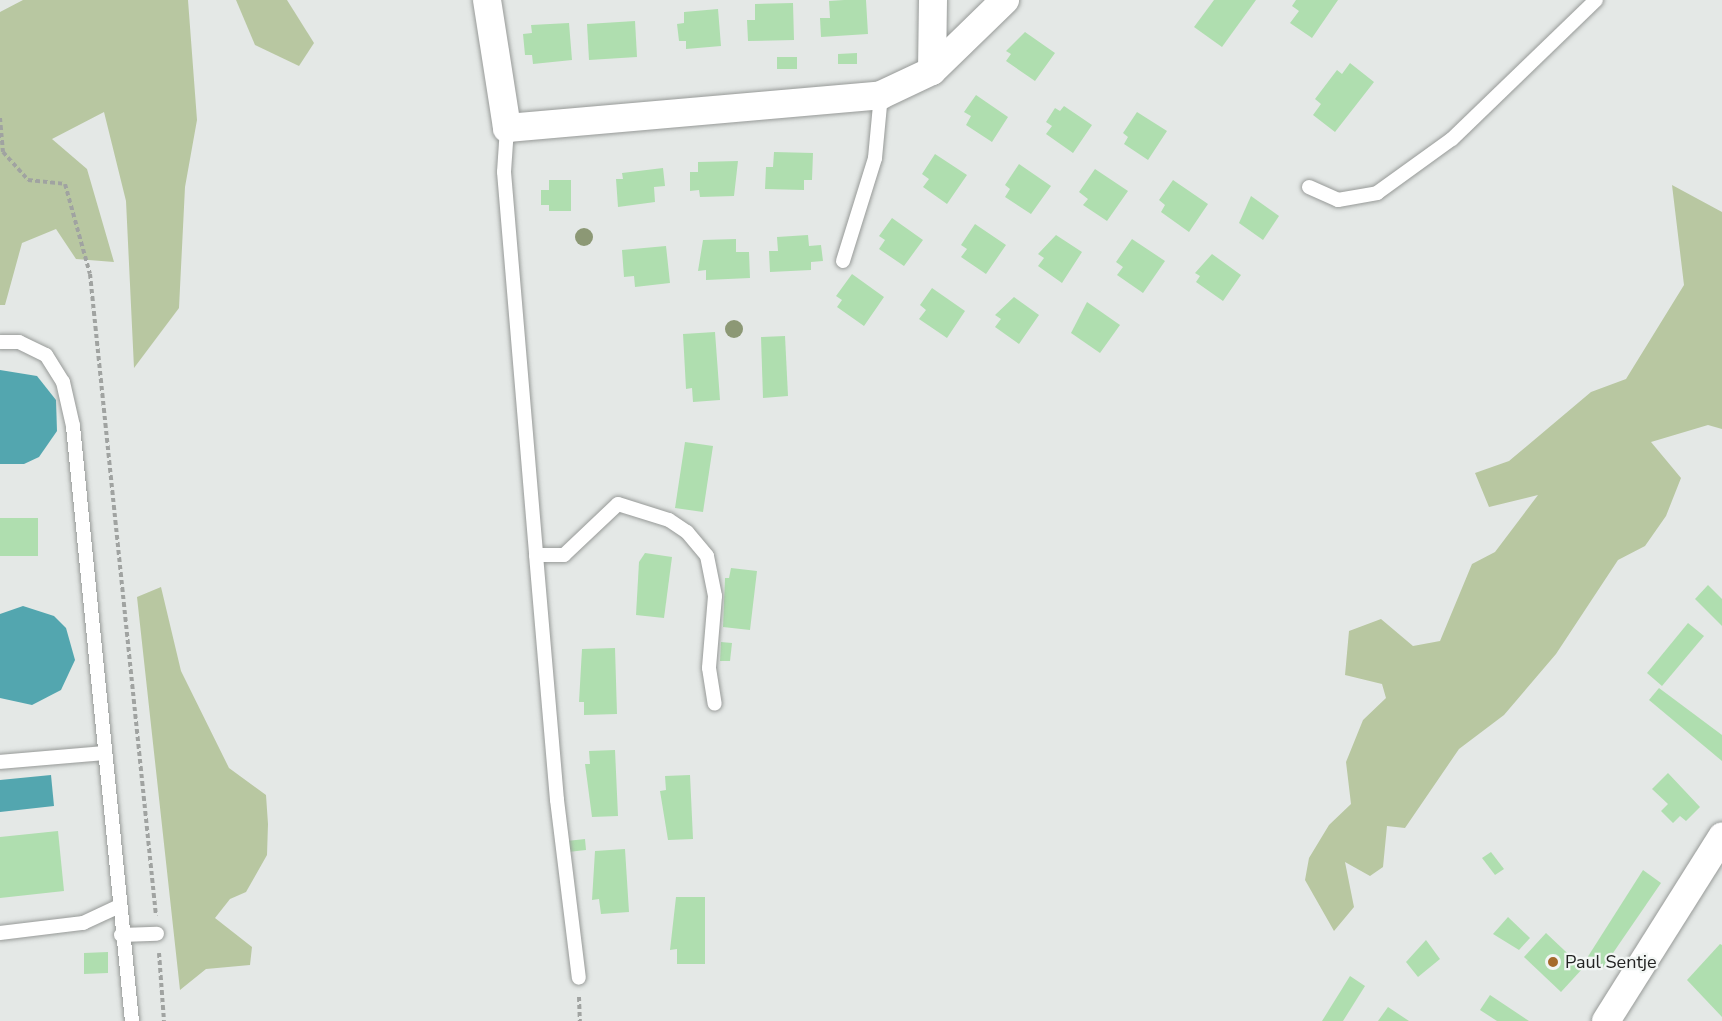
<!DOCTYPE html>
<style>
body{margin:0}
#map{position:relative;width:1722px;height:1021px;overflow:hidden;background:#e4e8e6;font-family:"Nunito Sans",sans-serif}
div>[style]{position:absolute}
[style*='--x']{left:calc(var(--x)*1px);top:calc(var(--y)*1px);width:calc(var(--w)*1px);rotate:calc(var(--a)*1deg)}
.green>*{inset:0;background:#b8c7a1}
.water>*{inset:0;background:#53a6af}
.building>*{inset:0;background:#afdeaf}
.path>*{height:4px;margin-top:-2px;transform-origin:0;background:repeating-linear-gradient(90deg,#a0a3a1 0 4.5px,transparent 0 7.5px)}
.roads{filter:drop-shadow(0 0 2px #979a98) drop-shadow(0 0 2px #979a98)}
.lane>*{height:14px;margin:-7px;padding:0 7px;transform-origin:7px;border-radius:7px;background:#fff}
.street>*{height:28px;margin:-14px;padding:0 14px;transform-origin:14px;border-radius:14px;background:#fff}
.trees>*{width:18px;height:18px;margin:-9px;border-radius:50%;background:#8c9875}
.dots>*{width:16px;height:16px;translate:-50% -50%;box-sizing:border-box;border:3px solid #f2f6f4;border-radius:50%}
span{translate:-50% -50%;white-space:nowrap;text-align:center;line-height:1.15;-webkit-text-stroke:4.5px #f2f6f4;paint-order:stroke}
.poi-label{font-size:18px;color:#222322}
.left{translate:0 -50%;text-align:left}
</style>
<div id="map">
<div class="green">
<i style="clip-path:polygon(23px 0,188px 0,197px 120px,185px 187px,179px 308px,134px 368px,126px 201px,104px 112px,52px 139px,87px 169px,114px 262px,76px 259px,56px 229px,22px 243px,5px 305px,0 305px,0 12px)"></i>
<i style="clip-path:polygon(236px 0,287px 0,314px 43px,299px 66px,255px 45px)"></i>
<i style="clip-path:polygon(1672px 185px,1722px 212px,1722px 429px,1708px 425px,1651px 442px,1681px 478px,1666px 516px,1645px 546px,1618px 560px,1556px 654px,1504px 715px,1459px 749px,1405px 828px,1387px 826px,1383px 867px,1370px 876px,1345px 862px,1354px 907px,1334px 931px,1305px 880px,1309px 858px,1329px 825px,1351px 804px,1346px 762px,1363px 720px,1386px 698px,1382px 684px,1345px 675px,1349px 631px,1381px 619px,1413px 646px,1440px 641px,1472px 564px,1495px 552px,1538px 495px,1489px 507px,1475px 473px,1509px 461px,1591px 392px,1626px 379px,1684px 285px)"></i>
<i style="clip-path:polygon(161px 587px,181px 671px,229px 768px,266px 795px,268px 824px,267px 855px,246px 892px,230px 899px,215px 918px,252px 947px,250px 965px,206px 969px,180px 990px,137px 597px)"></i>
</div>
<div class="water">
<i style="clip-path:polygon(0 370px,37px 376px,56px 400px,57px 431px,39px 457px,24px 464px,0 464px)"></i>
<i style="clip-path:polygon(23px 606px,54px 616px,66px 628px,75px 660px,61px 690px,32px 705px,0 698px,0 614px)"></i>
<i style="clip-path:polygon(51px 775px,54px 806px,0 812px,0 780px)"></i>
</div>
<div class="building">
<i style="clip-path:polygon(844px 0,866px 0,868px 34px,821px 37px,820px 18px,830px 18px,829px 1px)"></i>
<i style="clip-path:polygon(1214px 0,1256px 0,1222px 47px,1194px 27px)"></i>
<i style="clip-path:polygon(1296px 0,1338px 0,1312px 38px,1290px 23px,1299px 11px,1292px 6px)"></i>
<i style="clip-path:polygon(793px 3px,794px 40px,748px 41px,747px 20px,755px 20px,755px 4px)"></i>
<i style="clip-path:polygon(718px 9px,721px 46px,686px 49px,686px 41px,679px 41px,677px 24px,684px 23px,684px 12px)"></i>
<i style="clip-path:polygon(635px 21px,637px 57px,589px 60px,587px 24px)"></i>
<i style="clip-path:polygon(569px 23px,572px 60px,533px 64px,532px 55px,525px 55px,523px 34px,532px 33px,531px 25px)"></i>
<i style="clip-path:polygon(1025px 32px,1055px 53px,1035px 81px,1006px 61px,1011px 54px,1006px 51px)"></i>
<i style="clip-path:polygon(857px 53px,857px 64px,838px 64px,838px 54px)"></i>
<i style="clip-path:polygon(777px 57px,797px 57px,797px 69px,777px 69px)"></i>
<i style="clip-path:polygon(1350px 63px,1374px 82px,1335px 132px,1313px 115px,1321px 104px,1315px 99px,1337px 70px,1342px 74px)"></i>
<i style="clip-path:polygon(976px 95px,1008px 117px,992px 142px,966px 125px,971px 116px,964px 112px)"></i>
<i style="clip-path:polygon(1064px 106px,1092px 125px,1073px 153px,1046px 134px,1052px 126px,1046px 122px,1055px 108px,1060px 111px)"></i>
<i style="clip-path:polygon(1137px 112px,1167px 131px,1148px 160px,1124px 144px,1128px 137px,1123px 133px)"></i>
<i style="clip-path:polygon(774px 152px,813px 153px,812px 180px,804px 180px,804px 190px,765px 189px,766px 167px,773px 167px)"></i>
<i style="clip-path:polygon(935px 154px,967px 175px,947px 204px,923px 187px,929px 179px,922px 174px)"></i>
<i style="clip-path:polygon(738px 161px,734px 196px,700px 197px,699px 190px,690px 191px,690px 172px,698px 172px,698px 162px)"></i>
<i style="clip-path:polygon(1019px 164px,1051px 186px,1031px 214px,1005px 197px,1010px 189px,1005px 185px)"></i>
<i style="clip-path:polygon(663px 168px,665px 186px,654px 187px,655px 202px,618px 207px,616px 179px,623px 179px,622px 173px)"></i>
<i style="clip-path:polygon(1095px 169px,1128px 191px,1107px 221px,1083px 205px,1088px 199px,1079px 192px)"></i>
<i style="clip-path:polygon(549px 180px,571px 180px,571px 211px,549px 211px,549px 205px,541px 205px,541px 190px,549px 190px)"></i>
<i style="clip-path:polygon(1173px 180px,1208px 204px,1189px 232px,1161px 212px,1165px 205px,1159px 200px)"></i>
<i style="clip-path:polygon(1251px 196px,1279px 216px,1263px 240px,1239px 223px)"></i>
<i style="clip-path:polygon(892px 218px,923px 240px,904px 266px,879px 249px,885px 240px,879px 236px)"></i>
<i style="clip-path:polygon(975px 224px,1006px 245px,986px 274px,961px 257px,967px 249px,961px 245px)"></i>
<i style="clip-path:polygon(808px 235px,809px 246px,821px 245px,823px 261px,811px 262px,811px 270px,770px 272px,769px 251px,778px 251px,777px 237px)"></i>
<i style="clip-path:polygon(1056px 235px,1082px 252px,1062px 283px,1038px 266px,1044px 258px,1038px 254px)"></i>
<i style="clip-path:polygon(736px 239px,736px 252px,749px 252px,750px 278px,706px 280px,706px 270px,698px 271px,703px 240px)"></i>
<i style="clip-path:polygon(1132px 239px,1165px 261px,1143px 293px,1117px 275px,1123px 267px,1116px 262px)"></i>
<i style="clip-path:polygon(666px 246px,670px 283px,635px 287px,634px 276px,624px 277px,622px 250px)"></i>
<i style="clip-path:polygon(1212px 254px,1241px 275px,1223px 301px,1196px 282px,1200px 276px,1195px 273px)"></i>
<i style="clip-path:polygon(852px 274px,884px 297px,864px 326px,837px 307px,842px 300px,836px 296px)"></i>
<i style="clip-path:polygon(932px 288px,965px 311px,947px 338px,919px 319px,926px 310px,920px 305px)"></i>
<i style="clip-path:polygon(1014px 297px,1039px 315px,1019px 344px,995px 327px,1001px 319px,995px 315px)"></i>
<i style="clip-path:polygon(1087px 302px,1120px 325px,1100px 353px,1071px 333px)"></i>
<i style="clip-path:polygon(715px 332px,720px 400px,693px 402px,692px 388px,686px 389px,683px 334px)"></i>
<i style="clip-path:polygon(785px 336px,788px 396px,763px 398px,761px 337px)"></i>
<i style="clip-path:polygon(685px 442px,713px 446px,703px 512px,675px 508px)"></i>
<i style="clip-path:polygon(0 518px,38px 518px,38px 556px,0 556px)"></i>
<i style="clip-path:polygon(645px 553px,672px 557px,664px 618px,636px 615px,639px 562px)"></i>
<i style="clip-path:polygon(731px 568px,757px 571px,750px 630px,723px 627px,725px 578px,729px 578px)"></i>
<i style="clip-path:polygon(1708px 585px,1722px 599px,1722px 626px,1695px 599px)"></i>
<i style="clip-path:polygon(1688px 623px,1704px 636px,1662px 686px,1647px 673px)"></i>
<i style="clip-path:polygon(721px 642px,732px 643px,730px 661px,720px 661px)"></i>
<i style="clip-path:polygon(615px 648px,617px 714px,584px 715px,584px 702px,579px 702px,582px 649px)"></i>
<i style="clip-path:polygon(1659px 688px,1722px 735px,1722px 761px,1649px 700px)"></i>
<i style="clip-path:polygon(615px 750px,618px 816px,592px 817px,585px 764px,590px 764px,589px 751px)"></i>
<i style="clip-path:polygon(1668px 773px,1700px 807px,1686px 821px,1680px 816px,1673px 823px,1661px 811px,1668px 804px,1652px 789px)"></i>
<i style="clip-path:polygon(690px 775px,693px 839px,668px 840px,660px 791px,666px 790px,665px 776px)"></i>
<i style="clip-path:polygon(58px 831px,64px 891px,0 898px,0 837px)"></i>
<i style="clip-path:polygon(585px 839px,586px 850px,568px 852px,567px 841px)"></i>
<i style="clip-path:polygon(625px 849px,629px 912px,601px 914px,599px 899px,592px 900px,595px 851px)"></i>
<i style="clip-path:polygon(1491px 852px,1504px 869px,1495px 875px,1482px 858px)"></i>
<i style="clip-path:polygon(1643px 870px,1661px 883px,1602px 969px,1587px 958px)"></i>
<i style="clip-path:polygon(676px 897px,705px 897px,705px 964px,677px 964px,677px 949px,670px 950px)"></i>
<i style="clip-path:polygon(1508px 917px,1530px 938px,1519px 950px,1493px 934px)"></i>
<i style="clip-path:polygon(1546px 933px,1583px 968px,1561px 992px,1524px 957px)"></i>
<i style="clip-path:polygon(1426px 940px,1440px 959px,1418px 977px,1406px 962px)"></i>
<i style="clip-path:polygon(1720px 944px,1722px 945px,1722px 1017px,1687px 980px)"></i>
<i style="clip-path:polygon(108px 952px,108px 973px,84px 974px,84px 953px)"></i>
<i style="clip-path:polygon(1350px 976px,1365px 986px,1343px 1021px,1322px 1021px)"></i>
<i style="clip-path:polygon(1490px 995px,1529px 1021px,1497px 1021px,1480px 1010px)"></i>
<i style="clip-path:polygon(1388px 1007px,1409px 1021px,1378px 1021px)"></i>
</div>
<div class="path">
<i style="--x:0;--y:118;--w:34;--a:85"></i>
<i style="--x:3;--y:152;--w:38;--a:48"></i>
<i style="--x:28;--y:180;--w:37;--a:6"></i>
<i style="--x:65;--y:184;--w:93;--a:74.5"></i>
<i style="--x:90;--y:274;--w:645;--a:84.13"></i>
<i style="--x:159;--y:953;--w:68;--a:85.8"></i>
<i style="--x:579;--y:997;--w:24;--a:88"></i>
</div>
<div class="roads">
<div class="lane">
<i style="--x:507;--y:128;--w:44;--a:93.9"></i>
<i style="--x:504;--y:172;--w:384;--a:85.2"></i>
<i style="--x:536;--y:555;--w:28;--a:0"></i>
<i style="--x:564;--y:555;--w:74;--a:-43.4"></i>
<i style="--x:618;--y:504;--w:53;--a:17.4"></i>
<i style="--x:669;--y:520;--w:22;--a:34"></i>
<i style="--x:687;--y:532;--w:31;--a:50"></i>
<i style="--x:707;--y:556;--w:41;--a:78.7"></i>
<i style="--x:715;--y:596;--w:72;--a:94.8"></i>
<i style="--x:709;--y:668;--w:36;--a:81"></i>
<i style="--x:1309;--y:187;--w:32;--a:24"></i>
<i style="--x:1338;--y:200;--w:40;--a:-10"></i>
<i style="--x:1377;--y:193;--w:92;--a:-35.8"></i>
<i style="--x:1452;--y:139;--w:200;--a:-44"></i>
<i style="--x:843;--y:261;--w:108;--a:-72.7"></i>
<i style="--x:875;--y:158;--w:63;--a:-84.6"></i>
<i style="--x:0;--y:342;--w:19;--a:0"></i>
<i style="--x:19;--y:342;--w:30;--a:26"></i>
<i style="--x:46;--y:355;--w:32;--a:58"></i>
<i style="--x:63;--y:382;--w:45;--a:77.2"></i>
<i style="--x:73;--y:426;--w:598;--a:84.34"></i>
<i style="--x:536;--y:555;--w:246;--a:85.1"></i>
<i style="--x:557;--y:800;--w:179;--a:83"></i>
<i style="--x:0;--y:762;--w:104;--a:-4.9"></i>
<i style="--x:0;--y:933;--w:84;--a:-6.9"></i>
<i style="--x:83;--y:923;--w:40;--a:-25"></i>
<i style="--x:121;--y:935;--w:36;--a:-2"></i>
</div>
<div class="street">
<i style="--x:487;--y:0;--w:130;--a:81.1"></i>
<i style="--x:507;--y:128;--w:375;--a:-5"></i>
<i style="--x:881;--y:95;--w:56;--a:-25.2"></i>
<i style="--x:932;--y:71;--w:71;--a:-89.2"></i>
<i style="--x:932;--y:71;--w:102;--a:-44.2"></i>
<i style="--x:1606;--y:1021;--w:218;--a:-57.8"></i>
</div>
</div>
<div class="trees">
<i style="left:584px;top:237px"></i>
<i style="left:734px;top:329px"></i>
</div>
<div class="dots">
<i style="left:1553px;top:962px;background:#a56b2b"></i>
</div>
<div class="poi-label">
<span class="left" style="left:1565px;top:962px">Paul Sentje</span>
</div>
</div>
